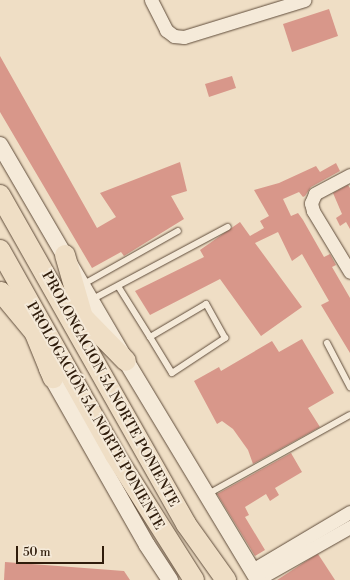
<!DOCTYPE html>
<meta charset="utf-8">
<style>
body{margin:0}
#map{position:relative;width:350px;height:580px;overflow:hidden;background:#efdec5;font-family:"Libre Bodoni",serif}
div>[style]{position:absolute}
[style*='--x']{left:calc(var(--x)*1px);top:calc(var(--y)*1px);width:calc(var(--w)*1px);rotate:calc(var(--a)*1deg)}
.building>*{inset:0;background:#d8978a}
.roads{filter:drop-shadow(0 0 1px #5f4c3a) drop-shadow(0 0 1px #5f4c3a)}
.service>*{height:6px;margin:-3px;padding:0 3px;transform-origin:3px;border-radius:3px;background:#f5ead9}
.minor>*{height:13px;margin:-6.5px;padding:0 6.5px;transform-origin:6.5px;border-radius:6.5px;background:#f5ead9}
.tertiary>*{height:16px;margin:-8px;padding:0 8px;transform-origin:8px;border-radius:8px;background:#f5ead9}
.primary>*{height:20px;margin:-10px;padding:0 10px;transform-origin:10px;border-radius:10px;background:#efdec5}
span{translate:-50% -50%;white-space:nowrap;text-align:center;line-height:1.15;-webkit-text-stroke:4px #f5ead9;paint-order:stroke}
.street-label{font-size:14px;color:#2f1c0b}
.scale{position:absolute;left:16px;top:546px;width:88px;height:18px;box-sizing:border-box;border:2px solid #2f1c0b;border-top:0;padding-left:5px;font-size:12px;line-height:14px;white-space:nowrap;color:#2f1c0b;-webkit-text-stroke:3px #f5ead9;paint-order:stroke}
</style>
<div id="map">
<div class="building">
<i style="clip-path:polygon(329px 9px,338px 36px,292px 52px,283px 24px)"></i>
<i style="clip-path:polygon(0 56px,97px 228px,116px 217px,100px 193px,180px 162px,187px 191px,171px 196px,184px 219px,124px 256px,121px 252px,92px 268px,0 112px)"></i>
<i style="clip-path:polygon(232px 76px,236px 88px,209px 97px,205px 84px)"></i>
<i style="clip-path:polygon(336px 163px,340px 171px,311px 187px,305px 196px,303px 197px,299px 192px,283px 199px,291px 216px,298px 213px,303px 220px,324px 257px,330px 254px,336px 265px,332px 267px,350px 298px,350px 353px,321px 305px,329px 301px,302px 254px,292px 261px,278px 232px,255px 243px,302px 307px,261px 336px,220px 279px,150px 315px,135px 291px,204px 257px,200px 250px,240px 222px,250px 236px,264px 228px,260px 221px,269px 216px,254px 190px,279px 183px,316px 166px,320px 172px)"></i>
<i style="clip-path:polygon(348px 185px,350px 188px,350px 229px,346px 222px,340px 226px,336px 218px,342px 214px,333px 193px)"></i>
<i style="clip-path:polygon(302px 339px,334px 393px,308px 408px,320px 427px,253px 464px,248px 450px,233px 429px,222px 421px,217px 424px,194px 381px,219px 367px,221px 371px,272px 341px,279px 352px)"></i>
<i style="clip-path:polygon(291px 453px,302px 472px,275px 488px,279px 495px,270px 501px,266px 494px,245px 507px,249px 515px,245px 517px,265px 550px,255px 556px,217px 494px)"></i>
<i style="clip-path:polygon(318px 554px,335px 580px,277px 580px,311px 558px)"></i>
<i style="clip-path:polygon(5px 562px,124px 571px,130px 580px,4px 580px)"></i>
</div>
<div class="roads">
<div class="service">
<i style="--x:82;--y:285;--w:110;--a:-29.4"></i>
<i style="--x:118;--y:286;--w:60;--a:57.9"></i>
<i style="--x:150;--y:337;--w:42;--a:58.6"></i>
<i style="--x:172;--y:373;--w:64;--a:-33.4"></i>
<i style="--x:225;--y:338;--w:39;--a:-119"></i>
<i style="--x:206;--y:304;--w:65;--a:149.5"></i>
<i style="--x:91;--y:300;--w:155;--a:-28.1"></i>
<i style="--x:327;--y:343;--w:50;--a:62.4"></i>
<i style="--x:208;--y:494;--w:162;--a:-29.1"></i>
</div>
<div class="minor">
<i style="--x:151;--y:0;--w:34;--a:63"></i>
<i style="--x:166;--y:30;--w:10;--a:37"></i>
<i style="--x:174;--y:36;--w:10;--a:6"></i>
<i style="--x:184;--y:37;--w:126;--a:-17.1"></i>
<i style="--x:350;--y:175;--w:40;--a:152"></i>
<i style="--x:315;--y:194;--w:10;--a:114"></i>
<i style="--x:311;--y:203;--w:8;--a:76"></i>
<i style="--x:313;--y:211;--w:71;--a:58.8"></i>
<i style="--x:252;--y:570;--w:114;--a:-30.6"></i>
<i style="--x:258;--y:579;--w:106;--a:-29.5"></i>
</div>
<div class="tertiary">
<i style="--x:0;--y:145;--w:250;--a:59.7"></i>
<i style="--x:126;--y:361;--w:256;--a:58.9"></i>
<i style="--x:47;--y:369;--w:202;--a:60.4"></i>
<i style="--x:147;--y:545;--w:42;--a:56.7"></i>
</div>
<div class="primary">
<i style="--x:0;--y:195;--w:378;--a:60.5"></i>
<i style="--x:186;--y:524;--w:69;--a:54.5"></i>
<i style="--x:0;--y:250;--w:235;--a:60.7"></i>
<i style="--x:115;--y:455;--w:148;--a:57.7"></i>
<i style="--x:65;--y:255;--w:79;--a:73.9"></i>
<i style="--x:1;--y:292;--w:53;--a:50.3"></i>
<i style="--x:81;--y:315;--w:64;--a:45.6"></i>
<i style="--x:29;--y:319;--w:64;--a:67.9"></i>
</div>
</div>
<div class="street-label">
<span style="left:110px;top:389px;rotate:61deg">PROLONGACION 5A NORTE PONIENTE</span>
<span style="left:95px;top:416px;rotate:60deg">PROLOGACIÓN 5A. NORTE PONIENTE</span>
</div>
<div class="scale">50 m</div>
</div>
